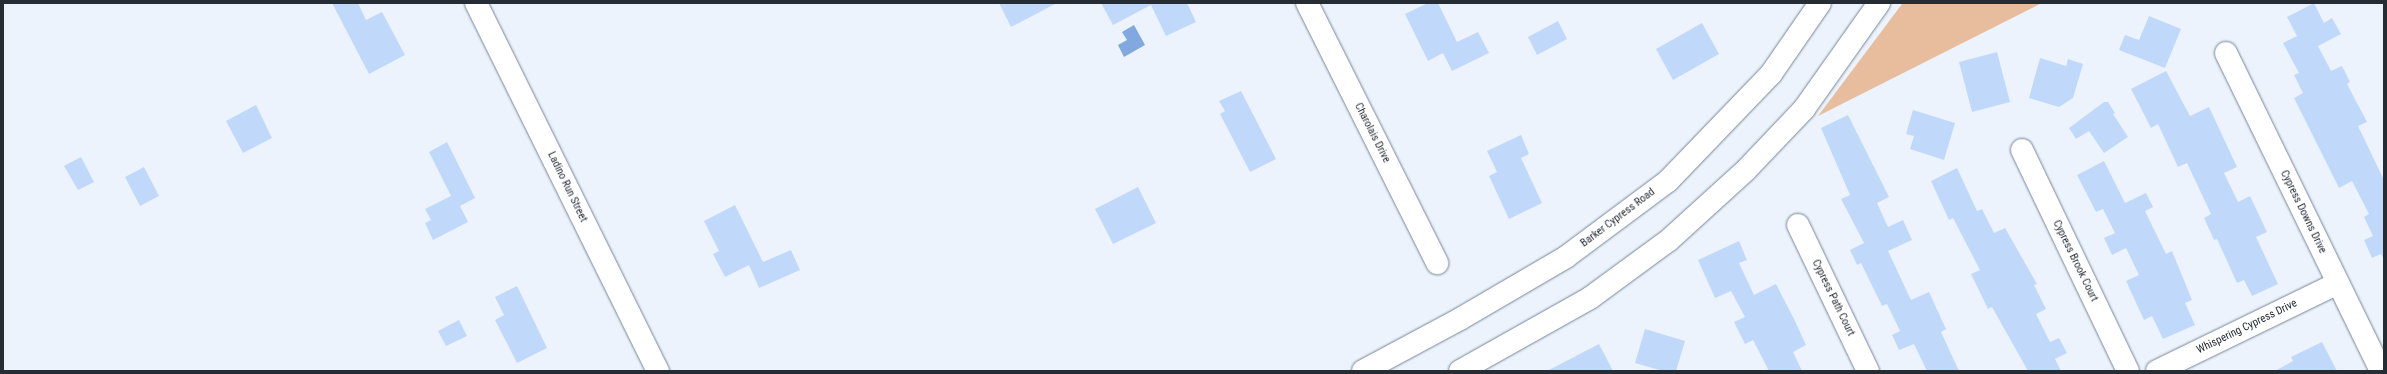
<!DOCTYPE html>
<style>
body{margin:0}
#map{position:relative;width:2387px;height:374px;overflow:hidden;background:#ecf3fc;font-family:"Roboto Condensed",sans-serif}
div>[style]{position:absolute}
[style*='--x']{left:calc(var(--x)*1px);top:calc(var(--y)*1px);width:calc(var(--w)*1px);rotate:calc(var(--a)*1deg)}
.green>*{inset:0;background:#e8bd9d}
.water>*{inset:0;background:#81a8df}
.building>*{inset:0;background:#c0d9fb}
.roads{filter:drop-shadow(0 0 1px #768599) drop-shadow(0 0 1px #768599)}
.minor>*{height:22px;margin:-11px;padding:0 11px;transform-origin:11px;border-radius:11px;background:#fff}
.major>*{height:22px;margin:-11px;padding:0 11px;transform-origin:11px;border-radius:11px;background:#fff}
span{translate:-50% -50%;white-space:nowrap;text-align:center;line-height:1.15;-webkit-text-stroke:3px #fff;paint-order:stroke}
.street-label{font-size:11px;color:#262c34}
.frame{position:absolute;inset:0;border:4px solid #262c34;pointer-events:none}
</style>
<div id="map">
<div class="green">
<i style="clip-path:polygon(1903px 3px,2042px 3px,1818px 116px,1902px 4px)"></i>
</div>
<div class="water">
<i style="clip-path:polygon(1134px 25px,1145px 45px,1124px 57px,1118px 45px,1127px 40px,1122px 32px)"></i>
</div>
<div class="building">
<i style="clip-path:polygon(332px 3px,358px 3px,366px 20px,382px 12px,405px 55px,369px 74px)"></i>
<i style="clip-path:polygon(999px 3px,1057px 3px,1011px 27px)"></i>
<i style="clip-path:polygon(1101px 3px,1187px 3px,1196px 22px,1166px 36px,1151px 5px,1113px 25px)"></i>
<i style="clip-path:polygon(1428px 3px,1438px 3px,1457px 42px,1478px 32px,1489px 53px,1452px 71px,1443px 53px,1428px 61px,1405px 14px)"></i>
<i style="clip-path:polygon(2314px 3px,2324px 23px,2332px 18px,2341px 34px,2318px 46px,2331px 71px,2342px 66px,2350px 82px,2347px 84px,2367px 122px,2358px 126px,2384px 180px,2384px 260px,2381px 254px,2372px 258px,2364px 240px,2373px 236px,2364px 217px,2369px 214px,2352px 181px,2339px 188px,2294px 98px,2303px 93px,2294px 75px,2299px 73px,2283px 43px,2297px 36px,2287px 17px)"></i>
<i style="clip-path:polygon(2149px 16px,2181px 29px,2165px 68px,2119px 50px,2125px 35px,2139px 40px)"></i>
<i style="clip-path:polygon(1558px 21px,1567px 39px,1537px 55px,1528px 37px)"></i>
<i style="clip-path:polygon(1702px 23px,1719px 54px,1673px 80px,1656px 49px)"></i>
<i style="clip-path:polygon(1997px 52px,2010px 102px,1972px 112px,1959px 62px)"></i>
<i style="clip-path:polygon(2040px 58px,2066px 66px,2068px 59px,2083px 64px,2073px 98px,2059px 107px,2029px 98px)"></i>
<i style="clip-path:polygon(2166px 71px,2190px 116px,2209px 107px,2237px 167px,2224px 173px,2238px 202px,2250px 196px,2267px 232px,2256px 237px,2278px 284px,2252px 296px,2244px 280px,2237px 283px,2217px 239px,2214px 240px,2204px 218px,2211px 214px,2187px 163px,2178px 167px,2158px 124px,2151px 128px,2131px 89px)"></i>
<i style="clip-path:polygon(1241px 91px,1276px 159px,1250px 172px,1220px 114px,1225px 111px,1219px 101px)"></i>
<i style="clip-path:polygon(2104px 102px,2108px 102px,2115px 113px,2113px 114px,2128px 137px,2104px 153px,2089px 131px,2076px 139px,2069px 128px)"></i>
<i style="clip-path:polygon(256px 105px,272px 138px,243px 153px,226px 121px)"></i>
<i style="clip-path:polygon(1913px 110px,1955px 123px,1944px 160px,1910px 149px,1914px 136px,1906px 134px)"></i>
<i style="clip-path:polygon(1848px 115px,1889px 197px,1877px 203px,1888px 227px,1903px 220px,1912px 240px,1888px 251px,1911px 300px,1929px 292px,1946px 329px,1941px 332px,1959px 371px,1927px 371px,1914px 344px,1899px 350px,1892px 335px,1900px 331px,1887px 304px,1882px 306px,1861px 263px,1857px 265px,1850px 250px,1864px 243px,1841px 199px,1850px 195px,1821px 128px)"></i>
<i style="clip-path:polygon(1521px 135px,1529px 154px,1521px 158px,1542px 203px,1509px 219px,1489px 176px,1497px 172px,1487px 151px)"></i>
<i style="clip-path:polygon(447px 142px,475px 198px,460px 206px,468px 222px,433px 240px,425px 223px,431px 220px,425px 209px,451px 196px,429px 152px)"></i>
<i style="clip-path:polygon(81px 157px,94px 182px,78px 190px,64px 166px)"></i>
<i style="clip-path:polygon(2104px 161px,2125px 203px,2146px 193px,2153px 207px,2145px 211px,2166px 254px,2172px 251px,2192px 300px,2185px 303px,2195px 325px,2163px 339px,2152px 316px,2144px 320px,2126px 281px,2139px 275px,2126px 248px,2112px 255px,2104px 238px,2115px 233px,2103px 209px,2096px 212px,2077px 175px)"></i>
<i style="clip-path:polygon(144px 167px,159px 196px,140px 206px,125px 177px)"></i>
<i style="clip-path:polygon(1957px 168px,1977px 211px,1982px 209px,1994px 233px,2005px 228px,2037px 284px,2034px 285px,2046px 309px,2036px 314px,2050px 342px,2059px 338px,2067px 353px,2055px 359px,2061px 371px,2028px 371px,1992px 307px,1988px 309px,1971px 274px,1980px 270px,1953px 218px,1949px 220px,1931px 181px)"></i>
<i style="clip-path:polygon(1138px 187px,1156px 223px,1113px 244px,1095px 209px)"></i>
<i style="clip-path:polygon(735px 205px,763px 262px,791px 250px,800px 270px,759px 288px,749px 265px,725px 277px,713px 254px,719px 251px,704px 221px)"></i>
<i style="clip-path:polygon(1739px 241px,1747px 260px,1739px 263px,1754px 295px,1776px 284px,1794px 319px,1806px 345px,1793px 352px,1802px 371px,1769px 371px,1753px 340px,1745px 344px,1734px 322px,1745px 317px,1731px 291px,1715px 298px,1698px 260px)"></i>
<i style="clip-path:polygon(517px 286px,547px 348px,517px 363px,495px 320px,504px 315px,495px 297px)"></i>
<i style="clip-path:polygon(459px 320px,467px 336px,446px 346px,438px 331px)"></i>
<i style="clip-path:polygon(1645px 329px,1685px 341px,1676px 371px,1663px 371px,1635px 363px)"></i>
<i style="clip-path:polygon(2322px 342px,2337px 371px,2275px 371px,2293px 361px,2291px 357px)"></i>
<i style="clip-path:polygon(1599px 344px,1613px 371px,1547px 371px)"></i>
</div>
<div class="roads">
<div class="minor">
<i style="--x:476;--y:3;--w:411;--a:63.7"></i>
<i style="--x:1307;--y:3;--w:291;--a:63.4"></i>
<i style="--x:2226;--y:53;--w:354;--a:64"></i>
<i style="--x:2022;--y:150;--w:245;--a:64.4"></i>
<i style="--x:1798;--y:225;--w:162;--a:64.4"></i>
<i style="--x:2157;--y:371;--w:201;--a:-25.9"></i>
</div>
<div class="major">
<i style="--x:1363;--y:371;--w:110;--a:-28.2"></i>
<i style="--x:1460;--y:319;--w:123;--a:-30.3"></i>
<i style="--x:1566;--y:257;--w:127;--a:-36.7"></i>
<i style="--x:1668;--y:181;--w:149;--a:-46.1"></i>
<i style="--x:1771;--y:74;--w:86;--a:-55.4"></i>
<i style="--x:1460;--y:371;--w:149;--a:-29.3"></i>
<i style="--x:1590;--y:298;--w:97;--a:-36.2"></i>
<i style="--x:1668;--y:241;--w:105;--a:-42.3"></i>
<i style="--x:1746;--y:170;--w:84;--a:-46.4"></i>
<i style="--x:1804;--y:109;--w:130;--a:-54.7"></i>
</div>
</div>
<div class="street-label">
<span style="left:1372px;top:133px;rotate:63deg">Charolais Drive</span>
<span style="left:567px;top:187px;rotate:64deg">Ladino Run Street</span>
<span style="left:2303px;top:212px;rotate:64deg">Cypress Downs Drive</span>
<span style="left:1618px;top:218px;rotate:-37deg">Barker Cypress Road</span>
<span style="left:2075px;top:261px;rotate:64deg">Cypress Brook Court</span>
<span style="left:1833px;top:298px;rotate:64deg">Cypress Path Court</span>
<span style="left:2247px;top:327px;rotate:-26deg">Whispering Cypress Drive</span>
</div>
<div class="frame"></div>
</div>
